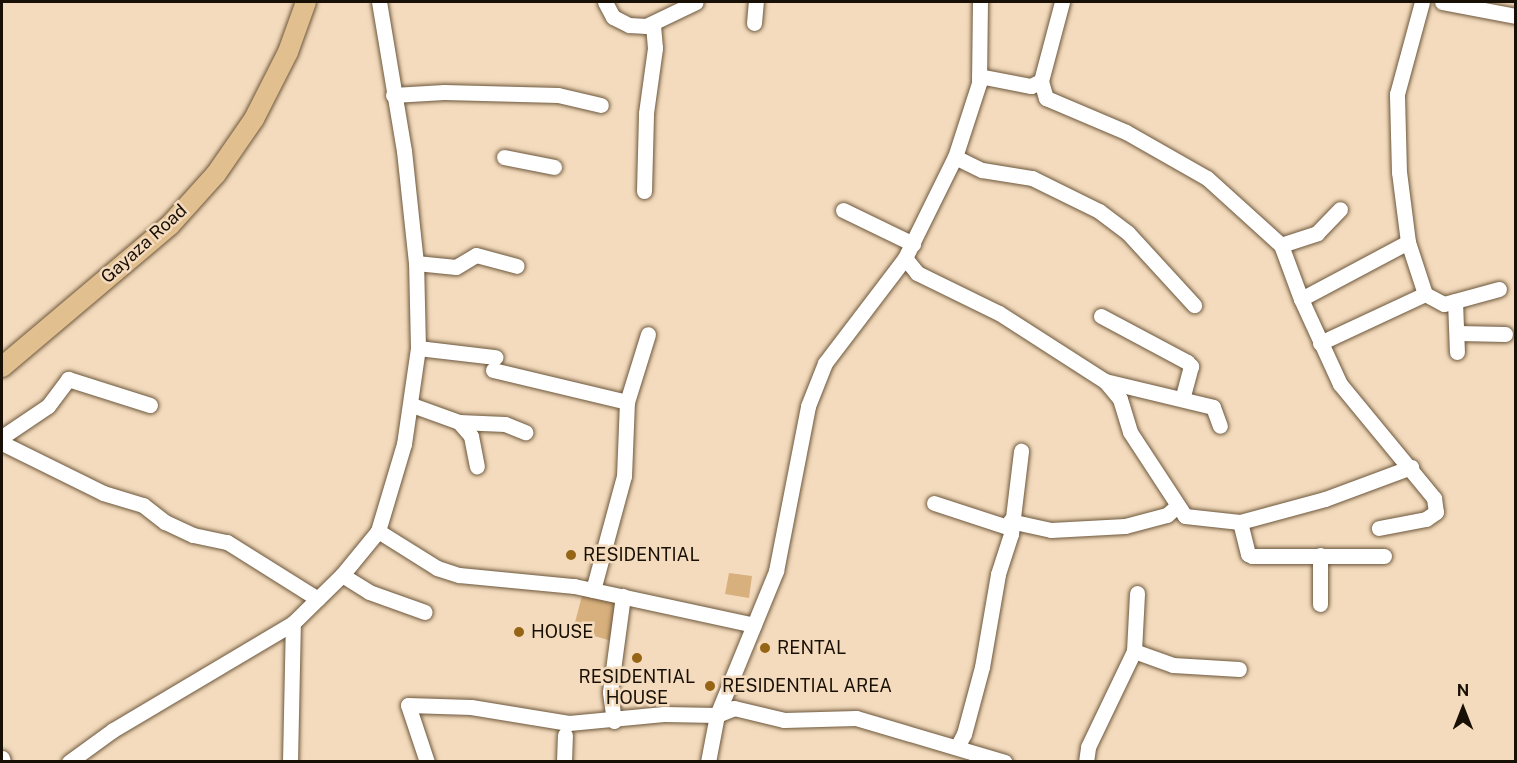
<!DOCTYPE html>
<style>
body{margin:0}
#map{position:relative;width:1517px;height:763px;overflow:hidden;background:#f4dbbd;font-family:"Public Sans",sans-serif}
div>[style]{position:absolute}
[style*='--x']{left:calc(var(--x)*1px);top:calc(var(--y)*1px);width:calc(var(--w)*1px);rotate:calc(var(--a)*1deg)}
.green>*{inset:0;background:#d8b07d}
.roads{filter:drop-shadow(0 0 2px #6c573c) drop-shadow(0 0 2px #6c573c)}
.minor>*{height:15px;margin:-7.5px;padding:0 7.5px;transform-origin:7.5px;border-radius:7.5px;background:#fff}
.major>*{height:20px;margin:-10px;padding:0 10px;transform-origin:10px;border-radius:10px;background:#e2bf8e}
.dots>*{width:16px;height:16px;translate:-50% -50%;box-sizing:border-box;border:3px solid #f4dbbd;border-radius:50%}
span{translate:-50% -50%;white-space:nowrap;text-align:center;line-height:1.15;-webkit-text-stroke:5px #f4dbbd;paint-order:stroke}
.street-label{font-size:18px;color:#180f05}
.poi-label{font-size:18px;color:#180f05}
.left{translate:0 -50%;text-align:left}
.frame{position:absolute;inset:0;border:3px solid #180f05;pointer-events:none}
.north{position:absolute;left:1433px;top:679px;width:60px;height:60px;-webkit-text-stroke:4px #f4dbbd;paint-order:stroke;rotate:0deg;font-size:16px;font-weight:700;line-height:24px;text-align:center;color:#180f05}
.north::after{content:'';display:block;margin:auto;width:21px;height:27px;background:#180f05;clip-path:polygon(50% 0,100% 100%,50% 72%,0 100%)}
</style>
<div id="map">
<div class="green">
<i style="clip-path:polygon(729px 573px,752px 576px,749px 598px,725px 594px)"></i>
<i style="clip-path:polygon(583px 592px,620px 601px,612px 641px,573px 630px)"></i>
</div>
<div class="roads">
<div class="minor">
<i style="--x:605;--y:2;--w:17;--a:62"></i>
<i style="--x:613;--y:17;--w:18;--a:27"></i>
<i style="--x:629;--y:25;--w:17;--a:3"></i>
<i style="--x:646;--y:26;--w:55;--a:-25.6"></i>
<i style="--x:1062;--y:2;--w:82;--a:104.9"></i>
<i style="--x:1041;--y:81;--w:18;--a:74"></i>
<i style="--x:1046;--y:98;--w:87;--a:23"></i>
<i style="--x:1126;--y:132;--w:93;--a:29.6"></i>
<i style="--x:1207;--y:178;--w:100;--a:42.2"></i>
<i style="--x:1281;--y:245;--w:58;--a:69.7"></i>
<i style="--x:1301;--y:299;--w:94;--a:65.4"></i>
<i style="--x:1340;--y:384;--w:148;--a:50.5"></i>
<i style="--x:1434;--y:498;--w:14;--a:82"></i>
<i style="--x:1436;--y:512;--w:12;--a:145"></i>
<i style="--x:1426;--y:519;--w:48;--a:169.2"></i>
<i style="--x:1442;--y:2;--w:75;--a:10.7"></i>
<i style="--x:754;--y:23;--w:21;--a:-85"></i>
<i style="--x:979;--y:76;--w:53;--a:10.9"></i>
<i style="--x:1031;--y:86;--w:11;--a:-27"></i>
<i style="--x:393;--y:95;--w:51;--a:-3.4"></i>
<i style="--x:444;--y:92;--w:114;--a:1.5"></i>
<i style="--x:558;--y:95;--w:44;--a:13.1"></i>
<i style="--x:504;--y:157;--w:51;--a:11.3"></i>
<i style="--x:955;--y:157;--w:30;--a:26"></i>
<i style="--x:982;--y:170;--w:51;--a:9.1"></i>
<i style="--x:1032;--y:178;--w:75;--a:26.2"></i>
<i style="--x:1099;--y:211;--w:36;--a:37"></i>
<i style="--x:1128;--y:233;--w:98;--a:47.5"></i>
<i style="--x:644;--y:191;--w:78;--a:-88.5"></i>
<i style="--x:646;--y:113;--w:66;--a:-82.1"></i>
<i style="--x:655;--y:48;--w:23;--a:-95"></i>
<i style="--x:843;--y:210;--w:78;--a:25.9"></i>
<i style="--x:1281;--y:245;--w:38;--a:-18"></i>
<i style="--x:1317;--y:233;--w:33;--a:-46"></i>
<i style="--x:905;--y:258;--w:19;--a:51"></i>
<i style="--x:917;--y:273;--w:91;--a:26"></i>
<i style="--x:999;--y:313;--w:126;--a:32.7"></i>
<i style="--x:1105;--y:381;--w:23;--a:50"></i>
<i style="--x:1120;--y:399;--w:34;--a:73"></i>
<i style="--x:1130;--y:432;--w:100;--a:56.8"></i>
<i style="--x:1185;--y:516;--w:55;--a:6.2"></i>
<i style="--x:1240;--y:522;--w:88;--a:-15.1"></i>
<i style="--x:1325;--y:499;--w:92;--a:-20.4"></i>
<i style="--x:416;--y:263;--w:40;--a:5.7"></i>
<i style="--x:456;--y:267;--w:23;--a:-31"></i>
<i style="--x:476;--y:255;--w:42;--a:15"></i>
<i style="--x:1425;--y:294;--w:21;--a:28"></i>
<i style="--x:1444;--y:304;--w:57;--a:-15.3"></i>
<i style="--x:1301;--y:299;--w:121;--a:-28"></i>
<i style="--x:1408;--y:242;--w:71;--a:-97.3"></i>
<i style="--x:1399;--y:172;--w:78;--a:-91.5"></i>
<i style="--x:1397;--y:94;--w:95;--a:-74.8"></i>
<i style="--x:1455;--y:301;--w:51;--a:87.8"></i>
<i style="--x:1101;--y:316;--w:98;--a:28.1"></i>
<i style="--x:1187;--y:362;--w:6;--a:45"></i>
<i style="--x:1191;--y:366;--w:34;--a:105"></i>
<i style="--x:1458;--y:333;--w:47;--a:1.2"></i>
<i style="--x:1320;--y:343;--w:116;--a:-25"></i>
<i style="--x:1425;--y:294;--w:55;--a:-108.1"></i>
<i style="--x:418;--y:348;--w:78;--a:6.7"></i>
<i style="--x:493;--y:370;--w:138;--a:13.4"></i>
<i style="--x:627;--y:402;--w:71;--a:-72.8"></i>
<i style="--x:1105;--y:381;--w:111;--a:13.5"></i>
<i style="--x:1213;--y:407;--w:20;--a:70"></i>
<i style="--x:412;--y:405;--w:50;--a:19.9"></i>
<i style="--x:459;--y:422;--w:18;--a:49"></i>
<i style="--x:471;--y:436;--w:31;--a:79"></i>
<i style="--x:459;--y:422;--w:46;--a:2.5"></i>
<i style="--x:505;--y:424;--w:22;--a:22"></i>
<i style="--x:2;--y:437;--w:55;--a:-34"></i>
<i style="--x:48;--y:406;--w:34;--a:-53"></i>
<i style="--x:68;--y:379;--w:86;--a:17.6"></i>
<i style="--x:2;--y:443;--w:113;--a:26.3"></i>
<i style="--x:103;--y:493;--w:42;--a:16.7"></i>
<i style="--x:143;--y:505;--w:28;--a:38"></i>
<i style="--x:165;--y:522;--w:31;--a:25"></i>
<i style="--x:193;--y:535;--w:35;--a:12"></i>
<i style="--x:227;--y:542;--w:107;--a:32.1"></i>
<i style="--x:934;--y:503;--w:80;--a:18.2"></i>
<i style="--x:1010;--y:521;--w:42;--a:12.4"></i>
<i style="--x:1051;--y:530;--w:74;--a:-3.1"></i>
<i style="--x:1125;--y:526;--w:43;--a:-14.7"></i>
<i style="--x:1167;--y:515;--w:13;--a:-42"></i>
<i style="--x:1240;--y:522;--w:33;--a:76"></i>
<i style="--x:1248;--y:554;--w:4;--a:27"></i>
<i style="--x:1252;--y:556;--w:132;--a:0"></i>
<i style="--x:378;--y:531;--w:70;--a:32.1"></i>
<i style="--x:437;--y:568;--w:23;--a:18"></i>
<i style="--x:459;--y:575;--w:116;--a:5.5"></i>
<i style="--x:574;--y:586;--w:184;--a:12.2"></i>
<i style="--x:1320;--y:555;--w:49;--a:90"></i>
<i style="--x:342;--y:575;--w:32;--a:32"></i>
<i style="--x:369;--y:592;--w:59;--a:19.7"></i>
<i style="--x:593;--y:590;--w:118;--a:-74.8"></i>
<i style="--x:624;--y:476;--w:74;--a:-87.7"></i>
<i style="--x:1134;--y:651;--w:41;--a:19.7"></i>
<i style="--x:1173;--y:665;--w:66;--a:3.5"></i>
<i style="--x:614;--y:721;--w:29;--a:-98"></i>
<i style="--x:610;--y:692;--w:97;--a:-82.3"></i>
<i style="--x:957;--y:747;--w:15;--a:-62"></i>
<i style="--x:964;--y:734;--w:69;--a:-75"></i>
<i style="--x:982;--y:667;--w:94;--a:-80.2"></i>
<i style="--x:998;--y:574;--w:42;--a:-72"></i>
<i style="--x:1011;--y:534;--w:84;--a:-83.1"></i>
<i style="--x:2;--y:758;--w:4;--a:76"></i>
<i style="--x:69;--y:762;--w:54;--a:-36"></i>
<i style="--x:113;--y:730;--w:209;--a:-30.7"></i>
<i style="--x:293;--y:623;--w:69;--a:-44.4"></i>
<i style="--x:342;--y:575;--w:57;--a:-50.7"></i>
<i style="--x:378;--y:531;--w:91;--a:-73.4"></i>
<i style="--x:404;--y:444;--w:97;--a:-81.7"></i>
<i style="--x:418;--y:348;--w:85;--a:-91.3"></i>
<i style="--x:416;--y:263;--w:113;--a:-96.1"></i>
<i style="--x:404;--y:151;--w:151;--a:-99.5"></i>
<i style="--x:290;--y:762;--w:139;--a:-88.8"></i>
<i style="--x:427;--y:762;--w:60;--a:-108.4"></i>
<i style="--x:408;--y:705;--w:63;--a:1.8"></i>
<i style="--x:471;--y:707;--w:99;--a:9.3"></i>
<i style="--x:569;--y:723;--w:95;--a:-5.4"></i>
<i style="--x:664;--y:714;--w:53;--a:1.1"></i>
<i style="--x:717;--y:715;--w:18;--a:-22"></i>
<i style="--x:734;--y:708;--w:51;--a:13.5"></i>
<i style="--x:784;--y:720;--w:72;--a:-1.6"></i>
<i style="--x:856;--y:718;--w:155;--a:16.5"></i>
<i style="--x:564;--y:762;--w:27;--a:-88"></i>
<i style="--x:708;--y:762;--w:48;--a:-79.2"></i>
<i style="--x:717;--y:715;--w:156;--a:-67.7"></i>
<i style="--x:776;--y:571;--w:168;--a:-79"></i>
<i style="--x:808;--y:406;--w:46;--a:-68.4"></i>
<i style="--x:825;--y:363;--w:132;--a:-52.7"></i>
<i style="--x:905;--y:258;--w:113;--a:-63.7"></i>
<i style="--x:955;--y:157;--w:78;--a:-72"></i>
<i style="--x:979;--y:83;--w:81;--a:-89.3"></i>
<i style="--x:1086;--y:762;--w:15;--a:-82"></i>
<i style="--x:1088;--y:747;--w:106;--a:-64.4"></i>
<i style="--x:1134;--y:651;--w:58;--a:-87"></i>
</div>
<div class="major">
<i style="--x:2;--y:367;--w:220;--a:-40.2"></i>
<i style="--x:170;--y:225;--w:69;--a:-48"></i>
<i style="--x:216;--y:174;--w:67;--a:-55.4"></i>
<i style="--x:254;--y:119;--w:75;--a:-63.1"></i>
<i style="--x:288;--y:52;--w:53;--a:-70.2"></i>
</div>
</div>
<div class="dots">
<i style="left:571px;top:555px;background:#956415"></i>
<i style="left:519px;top:632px;background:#956415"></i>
<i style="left:765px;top:648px;background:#956415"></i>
<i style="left:637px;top:658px;background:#956415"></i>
<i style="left:710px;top:686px;background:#956415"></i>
</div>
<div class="street-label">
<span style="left:144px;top:244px;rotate:-42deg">Gayaza Road</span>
</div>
<div class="poi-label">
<span class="left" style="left:583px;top:555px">RESIDENTIAL</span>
<span class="left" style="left:531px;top:632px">HOUSE</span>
<span class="left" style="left:777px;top:648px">RENTAL</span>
<span style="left:637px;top:688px">RESIDENTIAL<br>HOUSE</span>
<span class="left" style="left:722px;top:686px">RESIDENTIAL AREA</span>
</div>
<div class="frame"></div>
<div class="north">N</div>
</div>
